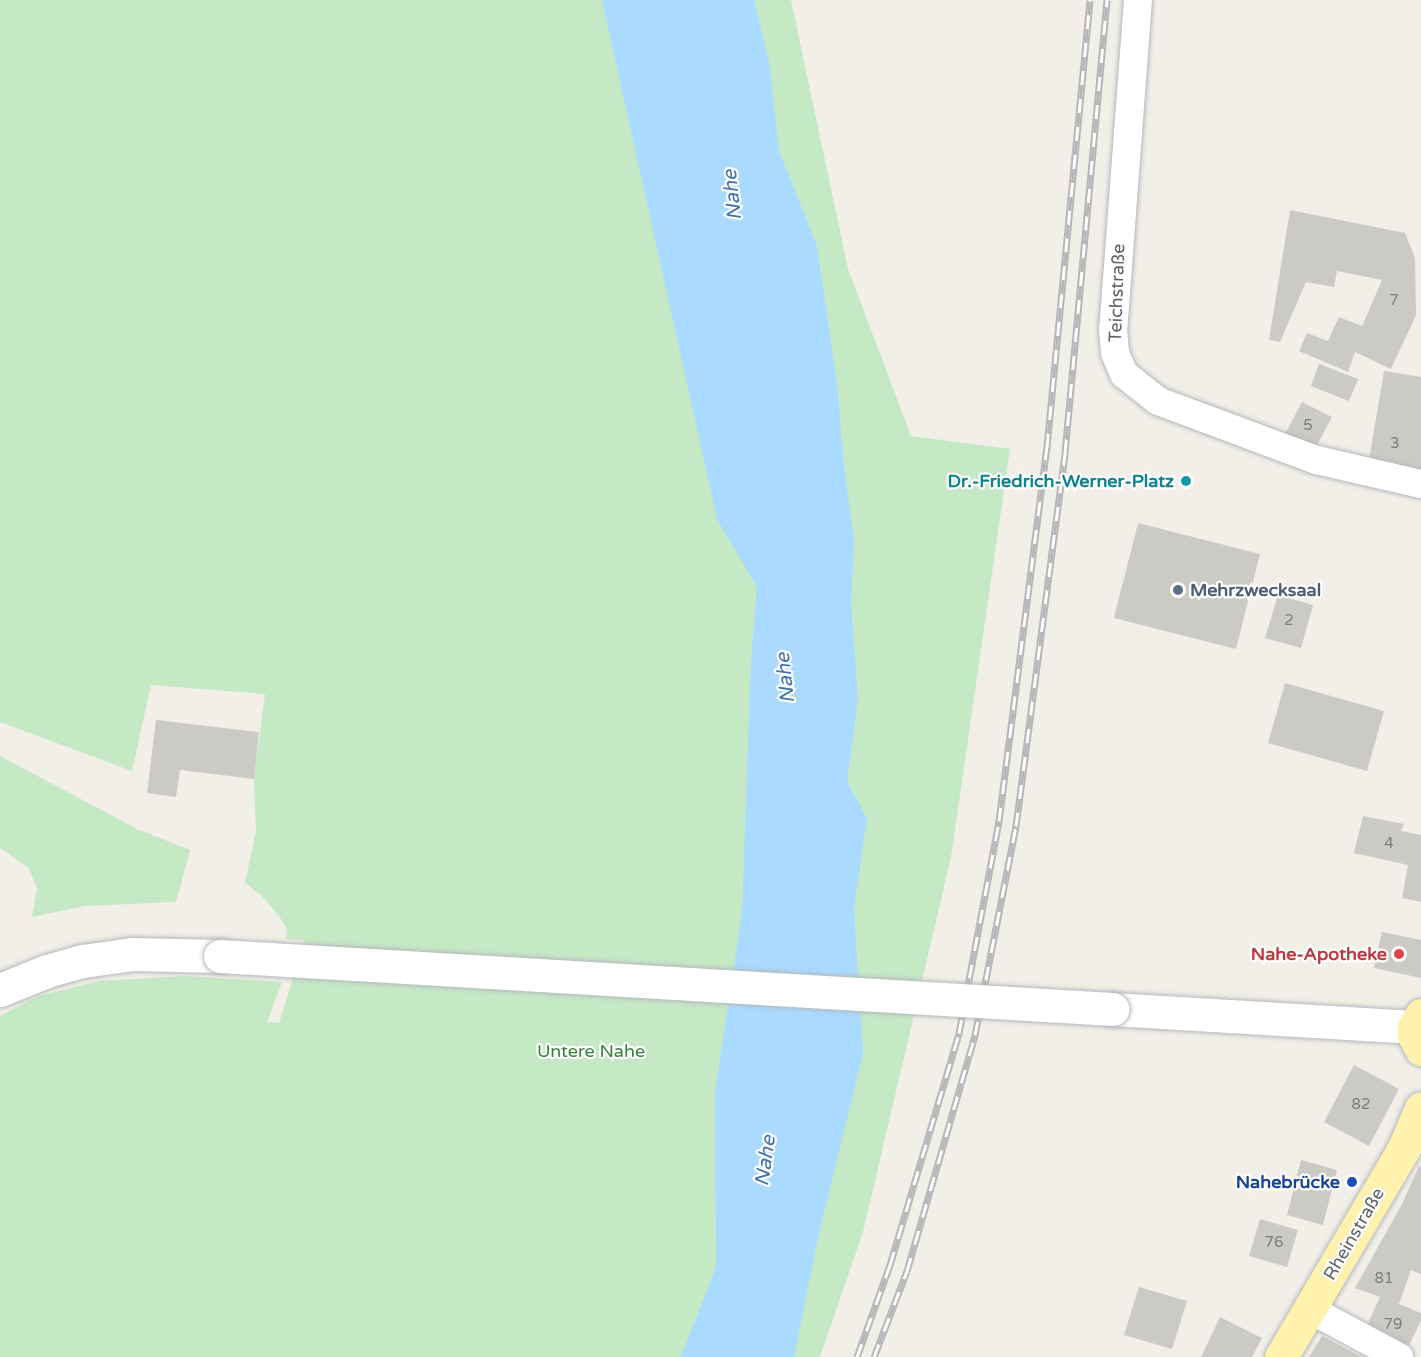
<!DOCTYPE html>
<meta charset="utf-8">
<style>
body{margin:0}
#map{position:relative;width:1421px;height:1357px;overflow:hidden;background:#f1efe8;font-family:"Varela Round",sans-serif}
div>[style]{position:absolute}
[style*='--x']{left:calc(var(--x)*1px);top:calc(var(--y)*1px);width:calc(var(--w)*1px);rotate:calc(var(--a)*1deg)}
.green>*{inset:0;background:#c5e8c5}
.water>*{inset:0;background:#aadaff}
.building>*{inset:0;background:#cccac5}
.roads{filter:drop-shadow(0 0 2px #b5b8bc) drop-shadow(0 0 2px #b5b8bc)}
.minor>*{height:28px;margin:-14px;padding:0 14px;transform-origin:14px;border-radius:14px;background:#fff}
.tertiary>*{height:33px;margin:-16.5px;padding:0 16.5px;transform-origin:16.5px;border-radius:16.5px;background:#fff}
.primary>*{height:33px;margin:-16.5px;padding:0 16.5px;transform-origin:16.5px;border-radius:16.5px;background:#fff2af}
.rail>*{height:7px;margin-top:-3.5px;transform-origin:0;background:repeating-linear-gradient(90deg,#fff 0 14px,#b6b7b8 0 28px);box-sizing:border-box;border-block:2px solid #b6b7b8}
.bridges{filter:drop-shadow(0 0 2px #b5b8bc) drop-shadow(0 0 2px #b5b8bc)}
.tertiary-bridge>*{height:33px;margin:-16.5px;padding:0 16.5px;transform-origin:16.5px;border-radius:16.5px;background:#fff}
.dots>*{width:16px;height:16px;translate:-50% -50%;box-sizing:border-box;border:3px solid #fff;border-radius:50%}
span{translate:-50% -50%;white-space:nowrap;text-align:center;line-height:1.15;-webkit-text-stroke:4.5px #fff;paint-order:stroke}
.number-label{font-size:15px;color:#7a7d7f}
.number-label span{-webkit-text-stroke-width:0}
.street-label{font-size:18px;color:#5f6368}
.culture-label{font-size:18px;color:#0d838f;font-weight:700}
.right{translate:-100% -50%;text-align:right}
.service-label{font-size:18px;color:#4e5e75;font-weight:700}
.left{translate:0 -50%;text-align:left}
.health-label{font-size:18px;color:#be3a42;font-weight:700}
.park-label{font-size:18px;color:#348238}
.transit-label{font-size:18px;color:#164399;font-weight:700}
.water-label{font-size:20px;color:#4174aa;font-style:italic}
</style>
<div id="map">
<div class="green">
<i style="clip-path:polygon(0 0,791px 0,848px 269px,911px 436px,1010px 449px,951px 857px,863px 1232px,820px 1357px,0 1357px,0 1016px,39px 996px,99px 981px,185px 976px,282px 982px,267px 1022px,279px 1023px,305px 940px,286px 939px,287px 929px,279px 916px,261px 895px,245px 883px,256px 831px,254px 779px,265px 694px,151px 685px,132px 771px,0 722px)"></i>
<i style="clip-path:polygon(0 756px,137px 829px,190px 850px,176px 902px,85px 906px,32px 917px,37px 889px,29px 868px,0 848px)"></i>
</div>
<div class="water">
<i style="clip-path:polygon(602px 0,754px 0,769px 62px,779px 151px,817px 246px,838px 392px,843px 460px,854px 539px,851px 603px,858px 698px,847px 782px,867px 818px,854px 909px,863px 1053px,818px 1237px,794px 1357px,681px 1357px,716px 1267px,715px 1093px,742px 913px,751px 662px,757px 587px,717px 519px)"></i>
</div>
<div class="building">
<i style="clip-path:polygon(1290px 210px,1405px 233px,1415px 258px,1416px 315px,1391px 369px,1355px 352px,1348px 372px,1299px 351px,1307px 333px,1328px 341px,1339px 317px,1362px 326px,1382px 280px,1337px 271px,1334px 287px,1306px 282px,1280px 342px,1269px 340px)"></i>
<i style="clip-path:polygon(1319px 364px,1358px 379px,1349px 401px,1311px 386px)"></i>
<i style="clip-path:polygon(1384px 371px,1421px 377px,1421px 475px,1368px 466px)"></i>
<i style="clip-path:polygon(1302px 402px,1332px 417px,1314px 451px,1284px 436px)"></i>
<i style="clip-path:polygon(1138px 523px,1260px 554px,1236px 649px,1114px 618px)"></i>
<i style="clip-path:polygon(1278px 595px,1313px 605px,1301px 648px,1265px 638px)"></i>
<i style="clip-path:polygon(1285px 683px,1384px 711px,1367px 771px,1268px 743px)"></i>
<i style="clip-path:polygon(156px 720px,259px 732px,254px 779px,180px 770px,176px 797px,147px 793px)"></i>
<i style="clip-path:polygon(1363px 816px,1404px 824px,1401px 831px,1421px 835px,1421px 902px,1402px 898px,1408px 865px,1354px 853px)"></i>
<i style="clip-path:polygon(1382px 932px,1421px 940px,1421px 978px,1374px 968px)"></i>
<i style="clip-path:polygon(1354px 1065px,1399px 1089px,1369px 1146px,1324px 1122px)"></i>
<i style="clip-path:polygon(1301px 1160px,1337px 1170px,1323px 1225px,1287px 1215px)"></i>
<i style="clip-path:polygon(1419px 1166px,1421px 1167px,1421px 1274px,1411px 1270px,1399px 1304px,1421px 1313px,1421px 1321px,1406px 1351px,1365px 1330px,1380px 1297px,1355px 1288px,1402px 1204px)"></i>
<i style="clip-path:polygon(1260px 1219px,1298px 1230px,1287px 1267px,1249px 1256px)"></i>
<i style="clip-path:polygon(1139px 1287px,1187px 1301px,1172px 1349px,1124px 1335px)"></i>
<i style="clip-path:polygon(1220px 1317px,1262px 1338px,1252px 1357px,1201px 1357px)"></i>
<i style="clip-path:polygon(1322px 1336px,1362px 1357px,1309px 1357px)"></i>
</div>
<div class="roads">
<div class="minor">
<i style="--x:1138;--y:0;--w:330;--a:94.3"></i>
<i style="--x:1113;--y:329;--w:24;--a:85"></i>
<i style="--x:1115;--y:353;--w:23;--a:67"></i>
<i style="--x:1124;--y:374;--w:43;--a:38.5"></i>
<i style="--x:1158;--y:401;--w:170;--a:20.4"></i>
<i style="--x:1317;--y:460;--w:107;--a:13"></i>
<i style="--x:1311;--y:1310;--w:100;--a:28.1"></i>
</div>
<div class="tertiary">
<i style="--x:0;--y:990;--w:51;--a:-22"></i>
<i style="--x:47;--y:971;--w:37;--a:-16"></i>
<i style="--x:83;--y:961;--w:49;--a:-8.1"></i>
<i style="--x:132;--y:954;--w:88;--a:1.3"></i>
<i style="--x:1112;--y:1009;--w:303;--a:3.4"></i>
</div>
<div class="primary">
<i style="--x:1421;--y:1015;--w:14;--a:120"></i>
<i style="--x:1414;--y:1027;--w:8;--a:90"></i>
<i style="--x:1414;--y:1035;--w:16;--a:63"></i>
<i style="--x:1281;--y:1357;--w:243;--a:-59.5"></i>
<i style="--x:1404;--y:1148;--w:43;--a:-67"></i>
</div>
</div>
<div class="rail">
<i style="--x:857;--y:1357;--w:98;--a:-70.3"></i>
<i style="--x:890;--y:1265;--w:242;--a:-73.4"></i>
<i style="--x:959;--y:1033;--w:216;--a:-79.3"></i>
<i style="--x:999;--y:821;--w:377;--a:-82.7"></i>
<i style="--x:1047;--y:447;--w:449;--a:-84.5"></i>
<i style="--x:874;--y:1357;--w:92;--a:-69"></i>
<i style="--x:907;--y:1271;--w:246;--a:-73.9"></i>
<i style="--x:975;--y:1035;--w:213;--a:-78.9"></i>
<i style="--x:1016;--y:826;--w:376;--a:-82.5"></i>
<i style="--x:1065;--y:453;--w:455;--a:-84.7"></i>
</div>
<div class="bridges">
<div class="tertiary-bridge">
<i style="--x:220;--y:956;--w:894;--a:3.4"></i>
</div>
</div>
<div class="dots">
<i style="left:1186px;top:481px;background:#0f9aa8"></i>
<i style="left:1178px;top:590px;background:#5c6f8a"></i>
<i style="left:1399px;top:954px;background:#e0444e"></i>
<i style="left:1352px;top:1182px;background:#1a4fb4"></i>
</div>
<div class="number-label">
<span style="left:1394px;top:301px">7</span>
<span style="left:1308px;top:426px">5</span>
<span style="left:1395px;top:444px">3</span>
<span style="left:1289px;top:621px">2</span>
<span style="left:1389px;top:844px">4</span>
<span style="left:1361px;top:1105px">82</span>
<span style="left:1274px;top:1243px">76</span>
<span style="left:1384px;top:1279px">81</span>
<span style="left:1393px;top:1325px">79</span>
</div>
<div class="street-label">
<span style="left:1117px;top:293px;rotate:-88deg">Teichstraße</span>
<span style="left:1354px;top:1234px;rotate:-60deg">Rheinstraße</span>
</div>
<div class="culture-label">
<span class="right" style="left:1174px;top:481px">Dr.-Friedrich-Werner-Platz</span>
</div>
<div class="service-label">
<span class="left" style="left:1190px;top:590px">Mehrzwecksaal</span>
</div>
<div class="health-label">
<span class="right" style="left:1387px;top:954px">Nahe-Apotheke</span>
</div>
<div class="park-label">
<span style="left:591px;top:1051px">Untere Nahe</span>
</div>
<div class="transit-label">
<span class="right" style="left:1340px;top:1182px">Nahebrücke</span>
</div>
<div class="water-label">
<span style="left:733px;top:195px;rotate:-96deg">Nahe</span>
<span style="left:786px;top:678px;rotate:-96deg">Nahe</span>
<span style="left:766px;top:1161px;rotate:-82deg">Nahe</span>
</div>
</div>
